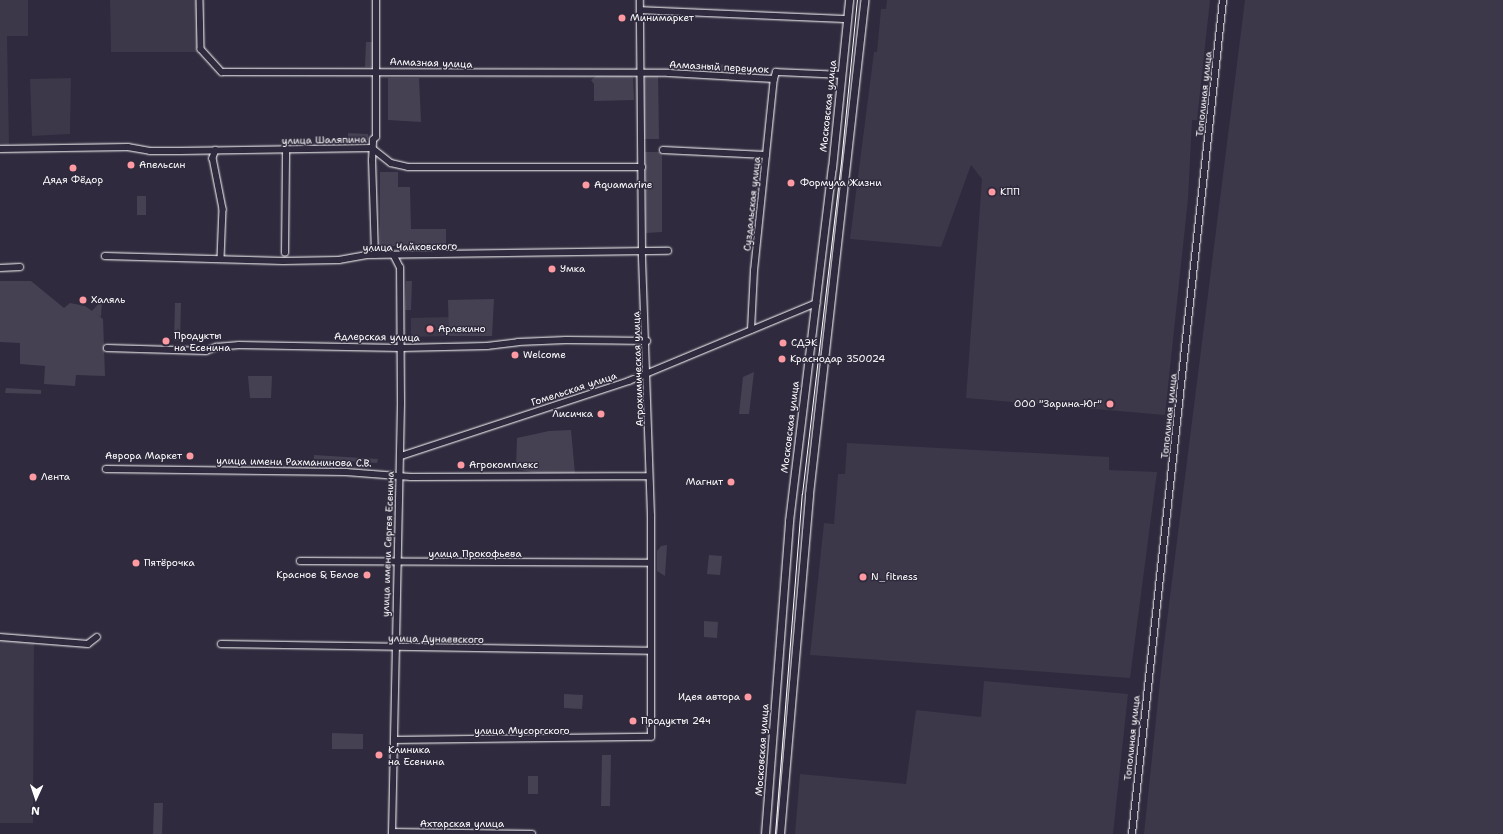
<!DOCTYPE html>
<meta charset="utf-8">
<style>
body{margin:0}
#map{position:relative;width:1503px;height:834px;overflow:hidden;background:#2f2a3d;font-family:"Shantell Sans",sans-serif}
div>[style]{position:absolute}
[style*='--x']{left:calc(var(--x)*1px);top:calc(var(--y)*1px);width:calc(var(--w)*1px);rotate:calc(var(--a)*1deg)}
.built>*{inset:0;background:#3c3749}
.green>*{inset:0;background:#464152}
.roads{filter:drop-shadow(0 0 1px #fff) drop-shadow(0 0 1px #fff)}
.minor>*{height:5.5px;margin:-2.75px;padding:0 2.75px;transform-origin:2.75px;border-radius:2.75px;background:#2f2a3d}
.tertiary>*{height:7px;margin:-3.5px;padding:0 3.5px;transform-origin:3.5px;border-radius:3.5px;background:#2f2a3d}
.tram>*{height:1px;margin:-0.5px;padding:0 0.5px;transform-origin:0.5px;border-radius:0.5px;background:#fff}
.dots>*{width:11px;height:11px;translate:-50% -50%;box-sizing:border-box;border:2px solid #2f2a3d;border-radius:50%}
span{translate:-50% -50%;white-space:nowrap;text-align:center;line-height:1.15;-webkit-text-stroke:3px #2f2a3d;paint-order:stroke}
.poi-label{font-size:10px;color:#fff}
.left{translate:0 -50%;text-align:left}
.right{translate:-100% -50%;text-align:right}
.street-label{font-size:10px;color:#fff}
.north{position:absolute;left:16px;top:778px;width:40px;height:40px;-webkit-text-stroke:3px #2f2a3d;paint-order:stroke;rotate:183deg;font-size:11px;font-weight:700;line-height:16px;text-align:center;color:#fff}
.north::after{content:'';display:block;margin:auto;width:14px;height:18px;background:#fff;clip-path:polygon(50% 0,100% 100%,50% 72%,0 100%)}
</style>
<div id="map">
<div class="built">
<i style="clip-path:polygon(0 0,101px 0,28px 0,28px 36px,7px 36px,9px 145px,0 145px)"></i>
<i style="clip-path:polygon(110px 0,198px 0,199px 52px,111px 52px)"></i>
<i style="clip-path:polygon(887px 0,1210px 0,1197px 120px,1192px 120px,1188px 199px,1165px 415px,966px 398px,982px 179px,971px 165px,941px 247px,850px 239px,874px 52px,877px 52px,881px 9px,886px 9px)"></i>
<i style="clip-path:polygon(1245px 0,1503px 0,1503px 834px,1144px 834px,1163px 652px)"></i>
<i style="clip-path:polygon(71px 78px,70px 134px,32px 136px,30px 79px)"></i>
<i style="clip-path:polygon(449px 317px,449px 336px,411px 337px,411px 318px)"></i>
<i style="clip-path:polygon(847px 443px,1109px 457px,1109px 470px,1157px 472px,1130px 678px,810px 655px,824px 523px,834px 524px,838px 474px,845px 474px)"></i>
<i style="clip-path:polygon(0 640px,34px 641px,33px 823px,0 823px)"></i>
<i style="clip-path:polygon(984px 681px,1128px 694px,1113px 834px,795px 834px,800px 774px,906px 784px,916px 710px,981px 717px)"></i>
</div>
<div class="green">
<i style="clip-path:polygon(366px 42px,373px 42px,375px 67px,365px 67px)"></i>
<i style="clip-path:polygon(711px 64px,734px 65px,733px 72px,711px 71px)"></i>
<i style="clip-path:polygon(600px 73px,627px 74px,633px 77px,634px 100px,594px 101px,594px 84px,591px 80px)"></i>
<i style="clip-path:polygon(644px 75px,658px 75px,659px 139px,643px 139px)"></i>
<i style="clip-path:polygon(388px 78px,419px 78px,421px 122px,388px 120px)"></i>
<i style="clip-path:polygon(348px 133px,368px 134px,368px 140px,348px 142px)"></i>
<i style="clip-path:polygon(645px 152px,662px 152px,662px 232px,646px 233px)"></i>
<i style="clip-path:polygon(380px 172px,398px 172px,398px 187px,410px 187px,411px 229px,446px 229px,446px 246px,380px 246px)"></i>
<i style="clip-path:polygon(137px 196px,146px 196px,146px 215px,137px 215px)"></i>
<i style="clip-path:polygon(0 281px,31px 281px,64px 308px,70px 303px,85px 306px,92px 311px,102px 300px,101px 317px,95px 313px,103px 319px,105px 376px,76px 375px,75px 386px,44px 384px,45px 366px,20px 364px,20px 343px,0 342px)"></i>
<i style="clip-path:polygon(406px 281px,412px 281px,411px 310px,405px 310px)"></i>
<i style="clip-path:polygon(494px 299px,492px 336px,449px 336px,448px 300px)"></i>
<i style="clip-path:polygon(175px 303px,181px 303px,180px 340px,174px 341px)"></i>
<i style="clip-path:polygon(754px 372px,749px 414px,739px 414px,743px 377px)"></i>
<i style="clip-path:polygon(248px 376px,272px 376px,271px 398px,250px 398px)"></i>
<i style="clip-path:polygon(6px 388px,41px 390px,41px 394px,5px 393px)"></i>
<i style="clip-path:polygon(571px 430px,575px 474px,542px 474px,516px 469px,517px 438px,549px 431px)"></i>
<i style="clip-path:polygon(314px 455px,378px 459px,377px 463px,314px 459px)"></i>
<i style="clip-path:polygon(667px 545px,665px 576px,657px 571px,657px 551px,661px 546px)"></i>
<i style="clip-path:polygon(709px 555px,722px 556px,720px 575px,707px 574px)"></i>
<i style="clip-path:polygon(704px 621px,718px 622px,717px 638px,704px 637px)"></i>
<i style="clip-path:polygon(564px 694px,583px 695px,582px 709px,564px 708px)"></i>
<i style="clip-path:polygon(332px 733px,363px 734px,363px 749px,332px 749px)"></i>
<i style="clip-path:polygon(602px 755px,611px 755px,610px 806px,601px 806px)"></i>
<i style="clip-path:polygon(528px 776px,538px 776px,538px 794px,528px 794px)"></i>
<i style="clip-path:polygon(154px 803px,163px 803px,162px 834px,153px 834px)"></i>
</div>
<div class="roads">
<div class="minor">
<i style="--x:200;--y:0;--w:49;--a:88.8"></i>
<i style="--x:201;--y:49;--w:31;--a:48"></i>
<i style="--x:222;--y:72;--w:447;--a:0.1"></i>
<i style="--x:669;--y:73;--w:105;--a:3.3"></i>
<i style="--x:640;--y:10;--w:207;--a:2.5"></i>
<i style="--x:0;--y:149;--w:128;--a:-0.9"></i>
<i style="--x:128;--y:147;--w:22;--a:10"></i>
<i style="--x:150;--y:151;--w:30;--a:0"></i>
<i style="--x:180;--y:151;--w:192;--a:-0.9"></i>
<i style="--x:372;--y:148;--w:24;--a:38"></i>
<i style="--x:391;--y:163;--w:17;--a:13"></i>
<i style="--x:408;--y:167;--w:234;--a:0"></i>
<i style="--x:216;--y:150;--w:9;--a:111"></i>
<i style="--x:213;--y:158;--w:52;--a:78.9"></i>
<i style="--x:223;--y:209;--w:50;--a:92.3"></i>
<i style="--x:663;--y:150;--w:103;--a:2.8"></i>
<i style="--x:285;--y:253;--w:104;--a:-89.4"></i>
<i style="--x:375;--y:255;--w:94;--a:-91.8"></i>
<i style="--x:372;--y:161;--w:21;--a:-87"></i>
<i style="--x:373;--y:140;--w:4;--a:-45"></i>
<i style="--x:376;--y:137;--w:137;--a:-90"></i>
<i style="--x:105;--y:256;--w:178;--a:1.6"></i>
<i style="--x:283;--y:261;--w:56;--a:-1"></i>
<i style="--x:339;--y:260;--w:28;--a:-10"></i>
<i style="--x:367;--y:255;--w:301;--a:-0.8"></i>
<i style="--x:0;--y:268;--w:20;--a:-3"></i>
<i style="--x:751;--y:330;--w:59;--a:-87.1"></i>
<i style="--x:754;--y:271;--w:193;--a:-84.1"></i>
<i style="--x:774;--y:79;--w:7;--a:-74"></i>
<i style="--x:776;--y:72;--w:65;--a:2.6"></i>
<i style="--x:107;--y:348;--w:99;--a:1.7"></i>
<i style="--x:206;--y:351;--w:11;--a:-22"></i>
<i style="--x:216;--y:347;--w:23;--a:-5"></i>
<i style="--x:239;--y:345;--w:162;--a:1.1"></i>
<i style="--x:401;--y:348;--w:86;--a:-1.3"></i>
<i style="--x:487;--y:346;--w:31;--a:-7"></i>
<i style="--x:518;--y:342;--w:48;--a:-2.4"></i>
<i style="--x:566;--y:340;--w:81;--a:0.7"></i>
<i style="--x:401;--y:456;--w:240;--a:-18.2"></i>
<i style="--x:629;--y:381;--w:203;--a:-22.6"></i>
<i style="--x:106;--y:469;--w:240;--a:0.7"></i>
<i style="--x:346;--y:472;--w:65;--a:4.4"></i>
<i style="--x:411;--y:477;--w:238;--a:-0.2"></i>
<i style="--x:300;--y:561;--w:349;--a:0.3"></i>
<i style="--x:0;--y:637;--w:88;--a:4.5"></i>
<i style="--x:88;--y:644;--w:11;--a:-38"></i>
<i style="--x:221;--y:644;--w:429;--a:0.9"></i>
<i style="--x:394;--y:740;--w:257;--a:-0.7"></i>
<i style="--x:651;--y:737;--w:221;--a:-90"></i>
<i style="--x:651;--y:516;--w:264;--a:-92"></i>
<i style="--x:642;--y:252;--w:252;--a:-90.5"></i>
<i style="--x:392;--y:832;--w:140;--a:0.8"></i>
<i style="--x:392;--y:834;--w:431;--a:-88.8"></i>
<i style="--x:401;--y:403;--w:135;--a:-90.4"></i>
<i style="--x:400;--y:268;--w:13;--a:-117"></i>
<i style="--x:1132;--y:834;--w:839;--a:-83.77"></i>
</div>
<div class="tertiary">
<i style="--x:765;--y:834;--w:314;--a:-85.6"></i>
<i style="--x:789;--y:521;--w:356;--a:-83.1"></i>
<i style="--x:832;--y:168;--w:169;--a:-84.2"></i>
<i style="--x:780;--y:834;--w:341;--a:-85.1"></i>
<i style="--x:809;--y:494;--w:497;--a:-83.6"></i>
</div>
</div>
<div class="tram">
<i style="--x:775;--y:834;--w:341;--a:-85.5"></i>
<i style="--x:802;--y:494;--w:334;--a:-83.3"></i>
<i style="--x:841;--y:162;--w:163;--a:-84.4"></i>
</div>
<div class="dots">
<i style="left:622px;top:18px;background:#ff9aa2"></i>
<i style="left:131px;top:165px;background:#ff9aa2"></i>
<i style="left:73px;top:168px;background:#ff9aa2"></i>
<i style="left:791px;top:183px;background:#ff9aa2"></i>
<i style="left:586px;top:185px;background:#ff9aa2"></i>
<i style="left:992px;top:192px;background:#ff9aa2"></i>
<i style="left:552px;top:269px;background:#ff9aa2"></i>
<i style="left:83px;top:300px;background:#ff9aa2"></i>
<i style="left:430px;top:329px;background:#ff9aa2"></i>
<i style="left:166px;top:341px;background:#ff9aa2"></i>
<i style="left:783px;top:343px;background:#ff9aa2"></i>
<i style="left:515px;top:355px;background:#ff9aa2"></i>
<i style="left:782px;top:359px;background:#ff9aa2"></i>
<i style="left:1110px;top:404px;background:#ff9aa2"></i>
<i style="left:601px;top:414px;background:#ff9aa2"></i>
<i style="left:190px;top:456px;background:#ff9aa2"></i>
<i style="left:461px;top:465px;background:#ff9aa2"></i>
<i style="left:33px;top:477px;background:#ff9aa2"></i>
<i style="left:731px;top:482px;background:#ff9aa2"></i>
<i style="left:136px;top:563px;background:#ff9aa2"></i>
<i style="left:367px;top:575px;background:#ff9aa2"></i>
<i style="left:863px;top:577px;background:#ff9aa2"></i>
<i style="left:748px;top:697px;background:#ff9aa2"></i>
<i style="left:633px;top:721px;background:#ff9aa2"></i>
<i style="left:379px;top:755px;background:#ff9aa2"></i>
</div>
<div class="poi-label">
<span class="left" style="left:630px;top:18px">Минимаркет</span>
<span class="left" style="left:139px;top:165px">Апельсин</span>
<span style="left:73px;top:180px">Дядя Фёдор</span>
<span class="left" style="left:800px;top:183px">Формула Жизни</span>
<span class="left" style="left:594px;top:185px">Aquamarine</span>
<span class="left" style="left:1000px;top:192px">КПП</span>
<span class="left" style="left:560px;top:269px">Умка</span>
<span class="left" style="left:91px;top:300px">Халяль</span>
<span class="left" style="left:438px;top:329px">Арлекино</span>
<span class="left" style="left:174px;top:341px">Продукты<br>на Есенина</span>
<span class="left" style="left:791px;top:343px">СДЭК</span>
<span class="left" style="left:523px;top:355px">Welcome</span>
<span class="left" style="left:790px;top:359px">Краснодар 350024</span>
<span class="right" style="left:1102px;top:404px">ООО "Зарина-Юг"</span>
<span class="right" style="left:593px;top:414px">Лисичка</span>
<span class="right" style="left:182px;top:456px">Аврора Маркет</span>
<span class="left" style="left:469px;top:465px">Агрокомплекс</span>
<span class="left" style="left:41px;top:477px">Лента</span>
<span class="right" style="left:723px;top:482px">Магнит</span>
<span class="left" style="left:144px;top:563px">Пятёрочка</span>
<span class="right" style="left:359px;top:575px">Красное &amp; Белое</span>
<span class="left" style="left:871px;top:577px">N_fitness</span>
<span class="right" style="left:740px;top:697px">Идея автора</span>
<span class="left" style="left:641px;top:721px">Продукты 24ч</span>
<span class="left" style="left:388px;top:755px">Клиника<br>на Есенина</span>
</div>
<div class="street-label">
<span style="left:431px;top:63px;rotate:2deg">Алмазная улица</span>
<span style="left:719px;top:67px;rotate:3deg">Алмазный переулок</span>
<span style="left:1204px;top:94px;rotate:-84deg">Тополиная улица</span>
<span style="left:828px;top:106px;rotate:-84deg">Московская улица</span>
<span style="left:324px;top:140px;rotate:-1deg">улица Шаляпина</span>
<span style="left:752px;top:204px;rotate:-84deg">Суздальская улица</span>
<span style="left:410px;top:247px;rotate:-1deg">улица Чайковского</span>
<span style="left:377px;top:337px;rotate:1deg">Адлерская улица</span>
<span style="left:638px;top:369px;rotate:-92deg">Агрохимическая улица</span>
<span style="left:574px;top:389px;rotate:-18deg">Гомельская улица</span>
<span style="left:1169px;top:416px;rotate:-84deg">Тополиная улица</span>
<span style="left:790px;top:427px;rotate:-83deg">Московская улица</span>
<span style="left:294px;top:462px;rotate:1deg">улица имени Рахманинова С.В.</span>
<span style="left:388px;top:544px;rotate:-88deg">улица имени Сергея Есенина</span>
<span style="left:475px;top:554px">улица Прокофьева</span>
<span style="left:436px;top:639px;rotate:1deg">улица Дунаевского</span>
<span style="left:522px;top:731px">улица Мусоргского</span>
<span style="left:1132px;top:738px;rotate:-84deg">Тополиная улица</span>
<span style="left:762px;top:750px;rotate:-86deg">Московская улица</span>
<span style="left:462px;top:824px">Ахтарская улица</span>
</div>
<div class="north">N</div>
</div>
